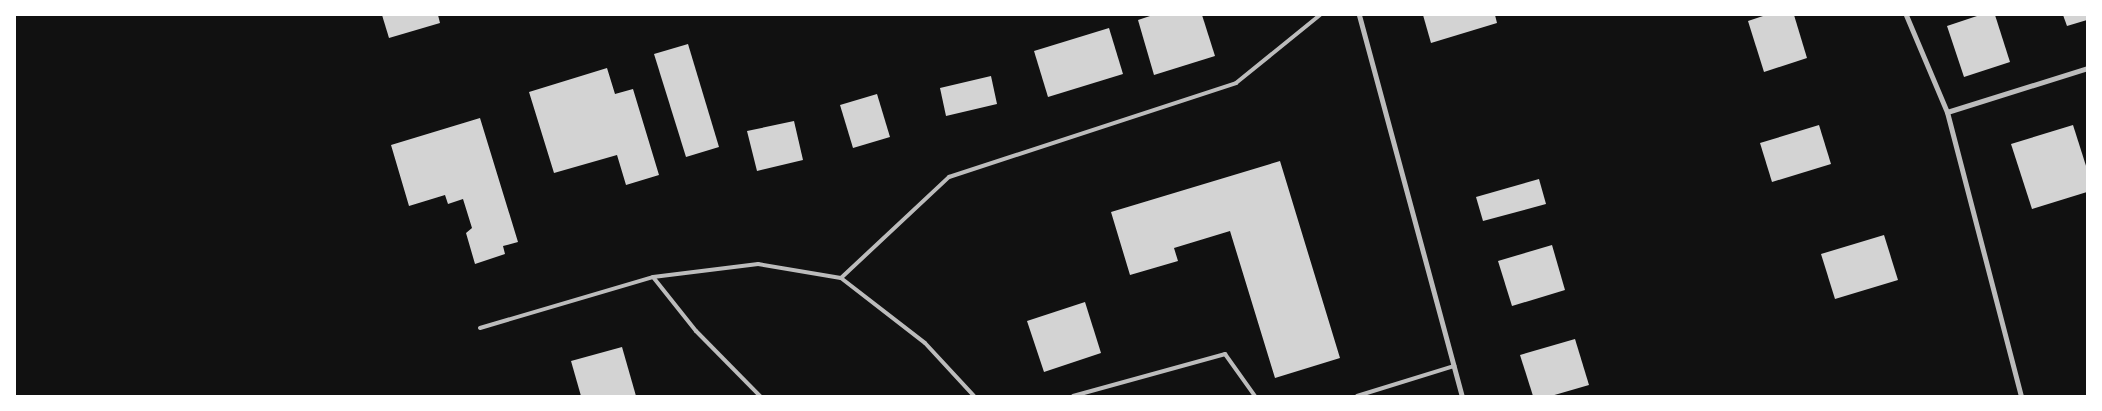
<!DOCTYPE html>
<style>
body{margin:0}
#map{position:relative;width:2102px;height:411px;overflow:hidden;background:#111;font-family:Literata,serif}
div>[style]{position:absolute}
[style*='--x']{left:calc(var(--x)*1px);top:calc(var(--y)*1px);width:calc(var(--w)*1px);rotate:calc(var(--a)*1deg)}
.building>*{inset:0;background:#d3d3d3}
.service>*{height:4px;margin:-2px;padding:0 2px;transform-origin:2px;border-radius:2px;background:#bcbcbc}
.minor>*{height:5px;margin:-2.5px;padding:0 2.5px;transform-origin:2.5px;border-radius:2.5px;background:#bcbcbc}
span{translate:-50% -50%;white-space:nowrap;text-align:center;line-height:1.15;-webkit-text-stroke:5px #fff;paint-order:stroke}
.frame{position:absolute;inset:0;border:16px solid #fff;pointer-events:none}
</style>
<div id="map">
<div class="building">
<i style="clip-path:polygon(382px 15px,438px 15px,440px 23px,389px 38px)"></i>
<i style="clip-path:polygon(1153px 15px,1202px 15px,1215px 56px,1154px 75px,1138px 20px)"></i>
<i style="clip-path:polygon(1423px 15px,1495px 15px,1497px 23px,1431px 43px)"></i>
<i style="clip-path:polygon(1766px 15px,1794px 15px,1807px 58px,1764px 72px,1748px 21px)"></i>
<i style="clip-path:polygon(1980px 15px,1995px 15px,2010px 62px,1964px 77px,1947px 26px)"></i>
<i style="clip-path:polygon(2063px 15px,2087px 15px,2087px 20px,2067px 26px)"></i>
<i style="clip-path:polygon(1109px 28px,1123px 74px,1048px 97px,1034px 51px)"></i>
<i style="clip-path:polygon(688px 44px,719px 147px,686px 157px,654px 54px)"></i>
<i style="clip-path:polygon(607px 68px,615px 94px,633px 89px,659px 175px,626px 185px,617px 155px,554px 173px,529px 92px)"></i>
<i style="clip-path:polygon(991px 76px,997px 104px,946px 116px,940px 88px)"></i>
<i style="clip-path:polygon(877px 94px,890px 137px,853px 148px,840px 105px)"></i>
<i style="clip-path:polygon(480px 118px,518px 242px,503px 246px,505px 254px,475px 264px,466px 233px,472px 228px,463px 199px,448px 204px,445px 195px,409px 206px,391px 145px)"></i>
<i style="clip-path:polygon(794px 121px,803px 160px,757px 171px,747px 131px)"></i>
<i style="clip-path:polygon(1819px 125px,1831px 164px,1772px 182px,1760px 143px)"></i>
<i style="clip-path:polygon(2073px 125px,2087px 169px,2087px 192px,2032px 209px,2011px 144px)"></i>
<i style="clip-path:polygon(1280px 161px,1340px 358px,1275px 378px,1230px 231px,1174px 248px,1178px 261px,1130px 275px,1111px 212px)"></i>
<i style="clip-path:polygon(1539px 179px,1546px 204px,1483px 221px,1476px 197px)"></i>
<i style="clip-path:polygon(1884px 235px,1898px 280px,1835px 299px,1821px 254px)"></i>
<i style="clip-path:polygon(1552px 245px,1565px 290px,1512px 306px,1498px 261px)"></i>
<i style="clip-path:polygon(1085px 302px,1101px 353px,1044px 372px,1027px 321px)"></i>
<i style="clip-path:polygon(1575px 339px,1589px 385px,1551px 396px,1533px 396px,1520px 355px)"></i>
<i style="clip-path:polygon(622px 347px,636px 396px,581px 396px,571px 361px)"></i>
</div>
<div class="service">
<i style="--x:653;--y:277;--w:106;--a:-7.1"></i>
<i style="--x:758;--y:264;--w:84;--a:9.6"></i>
<i style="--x:841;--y:278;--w:106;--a:37.7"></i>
<i style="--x:925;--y:343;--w:72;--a:47.2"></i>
<i style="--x:841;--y:278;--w:148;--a:-43.1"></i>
<i style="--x:949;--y:177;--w:302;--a:-18.1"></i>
<i style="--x:1236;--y:83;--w:108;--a:-39"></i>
<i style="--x:480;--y:328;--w:180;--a:-16.4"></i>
<i style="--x:653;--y:277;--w:69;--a:51.5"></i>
<i style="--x:696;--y:331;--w:91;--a:45.4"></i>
<i style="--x:1073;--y:396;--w:158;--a:-15.4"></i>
<i style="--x:1225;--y:354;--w:52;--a:54.5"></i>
<i style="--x:1357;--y:396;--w:102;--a:-17.2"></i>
</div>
<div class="minor">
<i style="--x:1359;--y:15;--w:395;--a:74.9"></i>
<i style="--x:1906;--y:15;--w:105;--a:67.1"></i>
<i style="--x:1947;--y:112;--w:293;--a:75.4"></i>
<i style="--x:1947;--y:112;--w:147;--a:-17.4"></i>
</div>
<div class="frame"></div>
</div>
